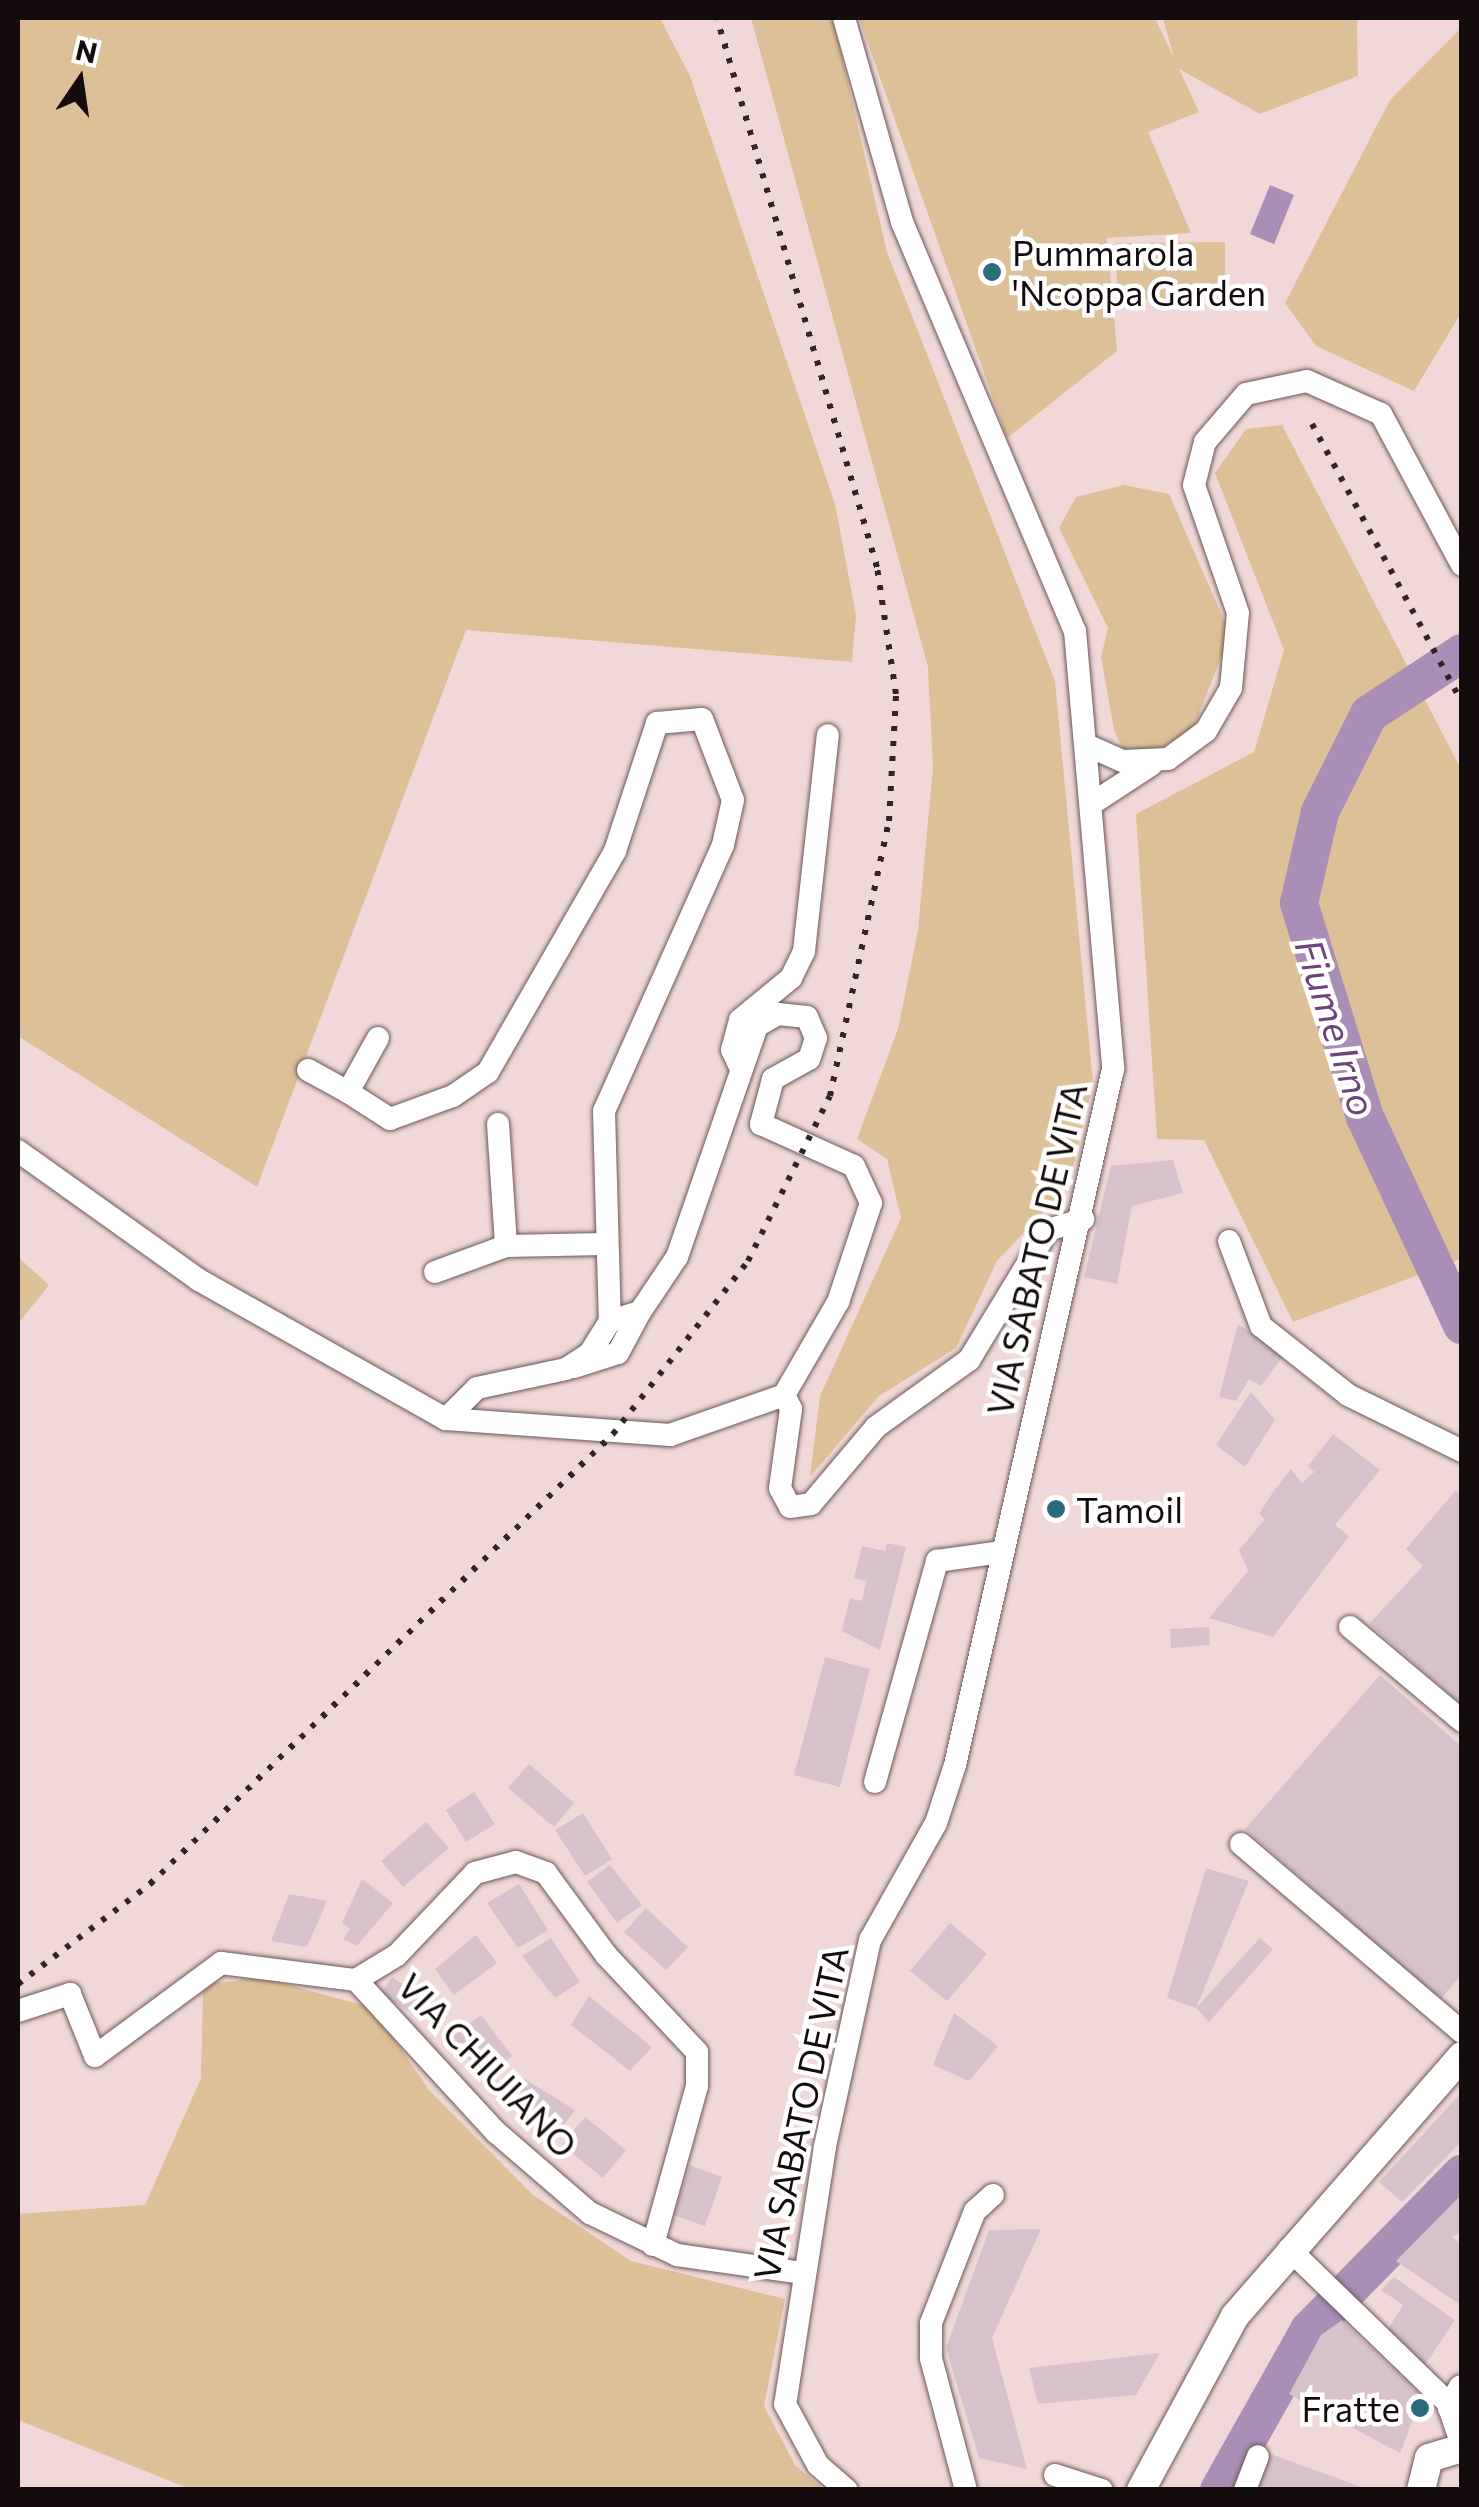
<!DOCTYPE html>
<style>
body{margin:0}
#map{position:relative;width:1479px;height:2507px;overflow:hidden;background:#f0d8d8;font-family:Commissioner,sans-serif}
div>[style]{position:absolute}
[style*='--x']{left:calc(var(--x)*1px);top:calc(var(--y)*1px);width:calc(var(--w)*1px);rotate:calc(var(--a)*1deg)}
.green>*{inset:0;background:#dcc198}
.water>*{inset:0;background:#a98eb5}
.river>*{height:38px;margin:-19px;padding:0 19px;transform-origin:19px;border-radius:19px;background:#a98eb5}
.building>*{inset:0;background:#d7c2cc}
.roads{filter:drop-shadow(0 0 2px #6c5858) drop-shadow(0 0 2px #6c5858)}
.minor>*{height:22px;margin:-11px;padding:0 11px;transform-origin:11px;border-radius:11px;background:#fff}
.major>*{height:28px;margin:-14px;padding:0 14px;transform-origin:14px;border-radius:14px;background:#fff}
.rail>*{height:6px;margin-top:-3px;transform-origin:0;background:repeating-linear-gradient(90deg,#2f2525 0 5px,transparent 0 15px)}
.dots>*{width:28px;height:28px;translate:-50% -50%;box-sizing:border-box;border:5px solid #fff;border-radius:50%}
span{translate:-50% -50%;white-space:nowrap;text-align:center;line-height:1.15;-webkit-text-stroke:9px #fff;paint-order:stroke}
.poi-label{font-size:35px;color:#140c0c}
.left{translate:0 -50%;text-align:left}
.right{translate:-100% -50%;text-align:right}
.street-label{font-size:35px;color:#140c0c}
.water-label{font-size:38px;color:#6b457a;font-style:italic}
.frame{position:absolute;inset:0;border:20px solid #140c0c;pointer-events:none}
.north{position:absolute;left:30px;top:30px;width:100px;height:100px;-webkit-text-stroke:8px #fff;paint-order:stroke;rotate:13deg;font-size:28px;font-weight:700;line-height:40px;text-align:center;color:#140c0c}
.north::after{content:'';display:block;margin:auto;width:35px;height:45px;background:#140c0c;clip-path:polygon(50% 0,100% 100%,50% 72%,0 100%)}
</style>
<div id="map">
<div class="green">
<i style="clip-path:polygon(18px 18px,660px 18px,690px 76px,835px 504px,856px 615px,852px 662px,466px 630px,257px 1187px,18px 1036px)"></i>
<i style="clip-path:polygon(751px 18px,833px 18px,887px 252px,1055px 681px,1093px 1083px,1069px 1185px,997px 1261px,956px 1348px,879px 1396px,810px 1477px,820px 1396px,901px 1218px,887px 1159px,857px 1139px,898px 1029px,918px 930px,933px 767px,928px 667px)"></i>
<i style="clip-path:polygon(859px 18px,1155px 18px,1174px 58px,1163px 18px,1357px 18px,1358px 76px,1260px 114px,1179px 69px,1199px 112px,1148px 132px,1191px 233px,1107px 238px,1117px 351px,1007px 438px)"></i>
<i style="clip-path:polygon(1461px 28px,1461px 313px,1414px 391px,1316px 346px,1285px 303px,1390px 100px)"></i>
<i style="clip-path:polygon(1225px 242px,1225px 299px,1117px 299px,1116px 243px)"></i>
<i style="clip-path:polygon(1282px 425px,1462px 771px,1461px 1259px,1293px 1322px,1204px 1140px,1157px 1139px,1136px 814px,1254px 752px,1284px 650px,1215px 473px,1246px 429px)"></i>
<i style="clip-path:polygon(1124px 485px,1169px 494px,1230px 634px,1194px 727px,1157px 751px,1124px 753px,1114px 730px,1101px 657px,1108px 628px,1059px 528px,1076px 497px)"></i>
<i style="clip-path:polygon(18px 1257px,49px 1285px,18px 1324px,18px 1256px)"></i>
<i style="clip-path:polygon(263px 1978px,373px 2008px,429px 2090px,533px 2195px,631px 2261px,785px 2299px,764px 2406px,795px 2465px,823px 2489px,190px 2489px,18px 2420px,18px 2214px,145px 2205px,201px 2078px,203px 1984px)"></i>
</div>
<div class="water">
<i style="clip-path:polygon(1270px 185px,1294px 195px,1274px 244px,1250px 234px)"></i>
</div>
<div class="river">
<i style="--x:1462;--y:653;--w:111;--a:146.7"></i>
<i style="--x:1369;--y:714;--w:110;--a:116.6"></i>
<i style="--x:1320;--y:812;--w:93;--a:103"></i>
<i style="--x:1299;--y:903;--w:224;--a:72.9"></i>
<i style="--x:1365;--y:1117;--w:230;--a:65"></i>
<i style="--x:1219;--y:2490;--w:184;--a:-60.6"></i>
<i style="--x:1309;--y:2330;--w:219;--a:-45.6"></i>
</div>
<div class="building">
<i style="clip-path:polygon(1173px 1160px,1183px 1193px,1132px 1206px,1117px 1284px,1084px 1277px,1111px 1166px)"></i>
<i style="clip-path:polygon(1238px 1324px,1284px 1355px,1261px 1386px,1249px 1379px,1236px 1401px,1219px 1397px)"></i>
<i style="clip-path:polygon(1251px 1392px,1275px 1420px,1245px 1467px,1216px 1445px)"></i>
<i style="clip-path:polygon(1333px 1434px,1380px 1470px,1335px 1525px,1349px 1536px,1273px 1637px,1209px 1618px,1248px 1571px,1239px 1550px,1265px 1519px,1259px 1514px,1273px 1492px,1291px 1469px,1302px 1483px,1314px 1472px,1308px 1466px)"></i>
<i style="clip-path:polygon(1456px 1490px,1462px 1496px,1462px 1705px,1369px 1624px,1423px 1566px,1406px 1549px)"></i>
<i style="clip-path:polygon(887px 1543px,906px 1547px,880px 1650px,842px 1631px,850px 1598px,862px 1601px,866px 1581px,854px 1578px,862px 1546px,885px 1551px)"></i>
<i style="clip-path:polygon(1209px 1627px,1210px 1645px,1171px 1648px,1170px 1629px)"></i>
<i style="clip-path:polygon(825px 1657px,870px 1669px,840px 1787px,794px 1775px)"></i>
<i style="clip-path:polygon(1380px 1675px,1462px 1747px,1462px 1974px,1440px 2000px,1245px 1829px)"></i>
<i style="clip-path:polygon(529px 1764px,574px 1803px,554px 1827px,508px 1788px)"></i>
<i style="clip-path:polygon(474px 1792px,495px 1824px,466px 1842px,446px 1810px)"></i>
<i style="clip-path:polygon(583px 1813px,612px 1859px,585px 1876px,555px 1830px)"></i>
<i style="clip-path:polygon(426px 1822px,449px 1848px,403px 1887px,381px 1861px)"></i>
<i style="clip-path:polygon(610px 1865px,642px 1905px,617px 1923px,587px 1882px)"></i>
<i style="clip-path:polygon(1206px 1868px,1249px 1881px,1196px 2008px,1167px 1998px)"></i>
<i style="clip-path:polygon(362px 1879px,393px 1903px,357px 1946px,343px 1939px,350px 1929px,342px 1923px)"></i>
<i style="clip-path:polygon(519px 1884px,548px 1930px,518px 1948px,487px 1903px)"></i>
<i style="clip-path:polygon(289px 1894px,327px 1901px,307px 1947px,271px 1941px)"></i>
<i style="clip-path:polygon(646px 1908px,688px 1947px,666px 1970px,624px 1932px)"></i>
<i style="clip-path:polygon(950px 1923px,987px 1954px,947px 2001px,910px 1971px)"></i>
<i style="clip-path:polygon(476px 1935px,497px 1963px,454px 1995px,435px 1969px)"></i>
<i style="clip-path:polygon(551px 1938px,580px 1982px,555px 1998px,522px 1956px)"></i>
<i style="clip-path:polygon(1260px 1938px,1273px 1949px,1209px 2022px,1196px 2008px)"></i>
<i style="clip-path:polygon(392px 1977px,427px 2000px,416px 2016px,381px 1994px)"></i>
<i style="clip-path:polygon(589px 1996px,652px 2047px,630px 2071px,571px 2025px)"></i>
<i style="clip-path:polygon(954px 2013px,998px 2046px,969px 2081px,933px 2065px)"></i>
<i style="clip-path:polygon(481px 2015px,512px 2056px,484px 2078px,452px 2037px)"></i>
<i style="clip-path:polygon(523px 2078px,575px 2110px,554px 2138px,512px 2106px)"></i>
<i style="clip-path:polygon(1462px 2092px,1462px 2141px,1402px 2202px,1379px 2182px)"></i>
<i style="clip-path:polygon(585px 2117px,626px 2150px,603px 2178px,562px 2145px)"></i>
<i style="clip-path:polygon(690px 2165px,722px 2177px,705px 2226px,673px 2215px)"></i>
<i style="clip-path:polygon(1462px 2194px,1462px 2231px,1452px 2237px,1462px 2244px,1462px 2306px,1396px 2261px)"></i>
<i style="clip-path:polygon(1041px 2229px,992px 2338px,1027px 2469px,979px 2458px,946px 2348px,989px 2230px)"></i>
<i style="clip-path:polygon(1394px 2277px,1455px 2320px,1425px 2365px,1386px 2333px,1403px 2305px,1381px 2290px)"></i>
<i style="clip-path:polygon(1342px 2320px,1422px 2396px,1400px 2453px,1289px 2394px,1321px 2335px)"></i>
<i style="clip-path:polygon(1160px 2353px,1136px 2395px,1038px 2404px,1029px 2368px)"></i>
<i style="clip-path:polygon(1268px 2453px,1367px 2489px,1367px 2490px,1254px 2490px)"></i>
</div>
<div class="roads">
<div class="minor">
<i style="--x:844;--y:18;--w:212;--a:74.1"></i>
<i style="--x:902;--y:222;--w:444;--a:67.1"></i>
<i style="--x:1075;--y:631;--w:440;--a:85"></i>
<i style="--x:1113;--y:1069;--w:714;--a:102.79"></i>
<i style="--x:955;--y:1765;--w:61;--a:108.1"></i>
<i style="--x:936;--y:1823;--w:134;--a:119.4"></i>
<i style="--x:870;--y:1940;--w:212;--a:102.3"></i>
<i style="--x:825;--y:2147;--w:260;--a:98.8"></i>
<i style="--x:785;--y:2404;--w:69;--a:61.6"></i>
<i style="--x:818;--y:2465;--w:38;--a:41"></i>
<i style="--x:1091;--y:747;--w:34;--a:24"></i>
<i style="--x:1122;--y:761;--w:46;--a:-2.5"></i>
<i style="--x:1168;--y:759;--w:47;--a:-36.4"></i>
<i style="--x:1206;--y:731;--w:50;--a:-59.8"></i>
<i style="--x:1231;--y:688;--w:75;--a:-84.7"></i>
<i style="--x:1238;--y:613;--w:135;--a:-109"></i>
<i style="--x:1194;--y:485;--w:44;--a:-75.7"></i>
<i style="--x:1205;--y:442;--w:63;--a:-49.5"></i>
<i style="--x:1246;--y:394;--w:62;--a:-12"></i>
<i style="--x:1307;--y:381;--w:81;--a:24"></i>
<i style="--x:1381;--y:414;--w:171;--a:61.8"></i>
<i style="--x:1096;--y:801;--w:66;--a:-33.2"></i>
<i style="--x:378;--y:1038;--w:62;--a:119.1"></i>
<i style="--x:348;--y:1092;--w:50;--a:32.7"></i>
<i style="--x:390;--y:1119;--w:67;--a:-20.1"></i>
<i style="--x:453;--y:1096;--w:42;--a:-34.4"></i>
<i style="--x:488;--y:1072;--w:255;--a:-60.1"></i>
<i style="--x:615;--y:851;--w:135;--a:-71.8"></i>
<i style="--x:657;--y:723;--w:45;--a:-5.1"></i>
<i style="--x:702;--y:719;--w:87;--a:69.1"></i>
<i style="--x:733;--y:800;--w:46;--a:102.5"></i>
<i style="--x:723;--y:845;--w:291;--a:114.1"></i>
<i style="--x:604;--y:1111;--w:210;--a:88.4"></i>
<i style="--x:610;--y:1321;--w:39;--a:122"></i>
<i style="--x:589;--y:1354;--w:27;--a:147"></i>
<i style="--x:566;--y:1369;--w:91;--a:167.9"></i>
<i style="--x:477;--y:1388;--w:44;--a:135"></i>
<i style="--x:741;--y:1069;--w:21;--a:-115"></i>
<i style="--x:732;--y:1050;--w:31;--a:-75"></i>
<i style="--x:740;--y:1020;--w:66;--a:-39.5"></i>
<i style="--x:791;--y:978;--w:30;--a:-64"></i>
<i style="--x:804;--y:951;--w:217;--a:-83.7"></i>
<i style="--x:308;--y:1070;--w:46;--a:28.8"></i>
<i style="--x:498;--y:1124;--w:122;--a:86.2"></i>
<i style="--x:18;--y:1151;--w:222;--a:35.5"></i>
<i style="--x:199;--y:1280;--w:283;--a:29.4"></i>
<i style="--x:446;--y:1419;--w:225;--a:4.1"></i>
<i style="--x:670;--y:1435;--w:121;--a:-19.3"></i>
<i style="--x:784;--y:1395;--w:16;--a:63"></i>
<i style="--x:791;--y:1409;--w:80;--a:97.9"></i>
<i style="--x:780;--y:1488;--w:21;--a:62"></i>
<i style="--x:790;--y:1507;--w:21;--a:-8"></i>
<i style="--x:811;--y:1504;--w:101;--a:-49.8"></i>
<i style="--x:876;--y:1427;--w:115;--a:-35.8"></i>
<i style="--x:969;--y:1360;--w:152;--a:-58.7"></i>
<i style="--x:1048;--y:1230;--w:37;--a:-17"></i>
<i style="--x:1229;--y:1241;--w:91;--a:69.4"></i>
<i style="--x:1261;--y:1326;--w:111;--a:38.4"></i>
<i style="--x:1348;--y:1395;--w:127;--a:26.2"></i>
<i style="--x:435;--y:1272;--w:76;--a:-20.1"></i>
<i style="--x:506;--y:1246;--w:98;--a:-1.2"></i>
<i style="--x:610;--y:1321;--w:31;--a:-17"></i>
<i style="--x:640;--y:1312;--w:66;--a:-56.1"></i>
<i style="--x:677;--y:1257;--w:244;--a:-70.9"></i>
<i style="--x:757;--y:1026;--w:24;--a:-30"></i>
<i style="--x:778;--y:1014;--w:29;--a:6"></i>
<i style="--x:807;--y:1017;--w:23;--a:67"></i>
<i style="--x:816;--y:1038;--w:22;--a:108"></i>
<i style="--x:809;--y:1059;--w:41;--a:150.9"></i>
<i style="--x:773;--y:1079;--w:47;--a:104.9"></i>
<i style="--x:761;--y:1124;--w:102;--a:24.3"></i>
<i style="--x:854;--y:1166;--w:41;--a:65.3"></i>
<i style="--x:871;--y:1203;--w:104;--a:108.4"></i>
<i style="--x:838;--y:1302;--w:108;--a:120.1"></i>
<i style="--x:574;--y:1367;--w:46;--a:-17.7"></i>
<i style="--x:618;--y:1353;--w:47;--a:-61.8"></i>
<i style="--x:1350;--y:1627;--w:146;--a:40"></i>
<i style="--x:875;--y:1782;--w:230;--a:-74.3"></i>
<i style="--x:937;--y:1561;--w:66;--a:-7.9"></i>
<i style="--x:1241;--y:1844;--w:290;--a:40.4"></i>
<i style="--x:356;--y:1980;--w:48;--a:-31.4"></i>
<i style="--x:397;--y:1955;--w:113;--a:-46.4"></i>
<i style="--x:475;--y:1873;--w:42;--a:-15"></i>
<i style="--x:516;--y:1862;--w:32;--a:20"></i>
<i style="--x:546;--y:1873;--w:102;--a:53.8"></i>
<i style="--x:606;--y:1955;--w:133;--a:46.8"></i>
<i style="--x:697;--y:2052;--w:34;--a:90"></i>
<i style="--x:697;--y:2086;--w:165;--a:105.5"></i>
<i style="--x:18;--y:2011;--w:55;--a:-18.1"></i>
<i style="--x:70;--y:1994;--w:67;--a:68"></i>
<i style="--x:95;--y:2056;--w:157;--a:-36.4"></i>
<i style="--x:221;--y:1963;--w:136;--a:7.2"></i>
<i style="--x:356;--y:1980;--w:207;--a:47.4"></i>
<i style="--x:496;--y:2132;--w:124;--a:40.8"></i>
<i style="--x:590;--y:2213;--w:97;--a:25.8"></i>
<i style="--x:677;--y:2255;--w:126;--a:8.2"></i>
<i style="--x:1289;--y:2249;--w:227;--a:44.1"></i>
<i style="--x:1055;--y:2475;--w:49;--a:17.7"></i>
<i style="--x:966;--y:2490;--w:137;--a:-104.9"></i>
<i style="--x:931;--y:2358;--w:35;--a:-90"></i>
<i style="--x:931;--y:2323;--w:120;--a:-68.6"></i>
<i style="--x:975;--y:2211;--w:24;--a:-42"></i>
<i style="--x:1245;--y:2490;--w:36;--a:-69"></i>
</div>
<div class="major">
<i style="--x:1462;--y:2389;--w:21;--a:119"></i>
<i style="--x:1452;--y:2407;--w:31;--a:71"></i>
<i style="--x:1141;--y:2490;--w:198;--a:-61.6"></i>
<i style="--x:1235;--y:2316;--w:345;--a:-48.9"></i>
<i style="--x:1421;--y:2490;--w:33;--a:-76"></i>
<i style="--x:1429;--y:2458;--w:34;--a:-17"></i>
</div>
</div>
<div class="rail">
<i style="--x:1312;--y:424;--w:317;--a:61.7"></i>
<i style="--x:18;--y:1984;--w:166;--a:-37.1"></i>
<i style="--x:150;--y:1884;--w:646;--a:-44.18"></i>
<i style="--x:613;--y:1434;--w:219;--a:-52"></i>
<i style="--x:748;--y:1261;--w:184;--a:-63.6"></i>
<i style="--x:830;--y:1096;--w:281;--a:-77.9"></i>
<i style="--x:889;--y:821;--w:127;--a:-86.8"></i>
<i style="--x:896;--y:694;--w:128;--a:-98.5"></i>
<i style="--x:877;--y:567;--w:572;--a:-106.25"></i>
</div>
<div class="dots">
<i style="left:992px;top:272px;background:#2c6a80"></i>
<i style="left:1056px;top:1509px;background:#2c6a80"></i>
<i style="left:1420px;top:2408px;background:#2c6a80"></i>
</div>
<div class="poi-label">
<span class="left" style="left:1012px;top:272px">Pummarola<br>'Ncoppa Garden</span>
<span class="left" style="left:1076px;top:1509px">Tamoil</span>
<span class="right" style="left:1400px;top:2408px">Fratte</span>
</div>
<div class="street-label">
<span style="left:1036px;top:1249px;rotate:-77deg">VIA SABATO DE VITA</span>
<span style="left:488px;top:2065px;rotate:46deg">VIA CHIUIANO</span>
<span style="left:800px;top:2113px;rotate:-78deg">VIA SABATO DE VITA</span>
</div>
<div class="water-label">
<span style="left:1337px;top:1027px;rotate:72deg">Fiume Irno</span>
</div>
<div class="frame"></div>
<div class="north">N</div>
</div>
